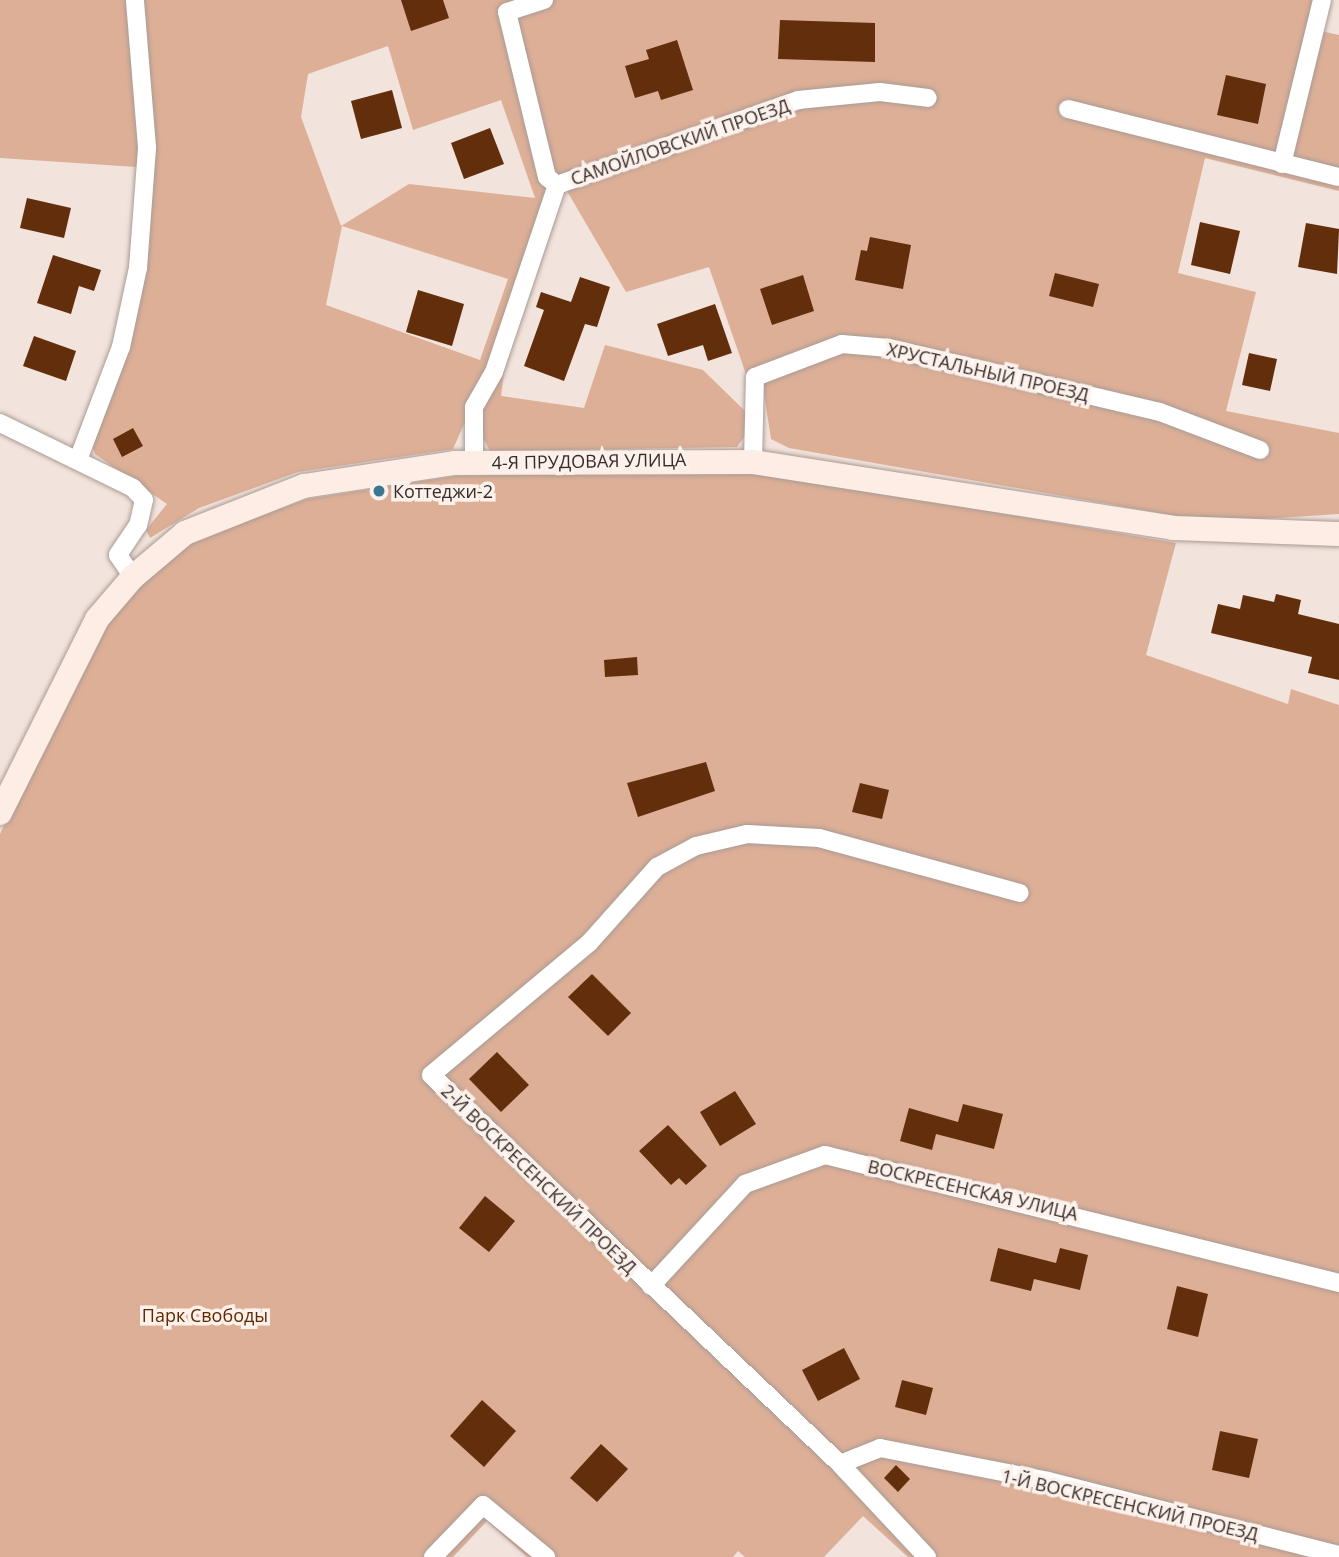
<!DOCTYPE html>
<meta charset="utf-8">
<style>
body{margin:0}
#map{position:relative;width:1339px;height:1557px;overflow:hidden;background:#f2e3dc;font-family:"Open Sans",sans-serif}
div>[style]{position:absolute}
[style*='--x']{left:calc(var(--x)*1px);top:calc(var(--y)*1px);width:calc(var(--w)*1px);rotate:calc(var(--a)*1deg)}
.green>*{inset:0;background:#ddaf97}
.building>*{inset:0;background:#632e0c}
.roads{filter:drop-shadow(0 0 2px #a99b94) drop-shadow(0 0 2px #a99b94)}
.street>*{height:18px;margin:-9px;padding:0 9px;transform-origin:9px;border-radius:9px;background:#fff}
.secondary>*{height:24px;margin:-12px;padding:0 12px;transform-origin:12px;border-radius:12px;background:#fdede5}
.dots>*{width:19px;height:19px;translate:-50% -50%;box-sizing:border-box;border:4px solid #fdf1eb;border-radius:50%}
span{translate:-50% -50%;white-space:nowrap;text-align:center;line-height:1.15;-webkit-text-stroke:7px #fdf1eb;paint-order:stroke}
.street-label{font-size:18px;color:#342e2b}
.poi-label{font-size:18px;color:#342e2b}
.left{translate:0 -50%;text-align:left}
.park-label{font-size:18px;color:#612901}
</style>
<div id="map">
<div class="green">
<i style="clip-path:polygon(evenodd,0 0,1313px 0,1307px 28px,1339px 35px,1339px 191px,1205px 158px,1178px 273px,1256px 292px,1226px 411px,1339px 433px,1339px 514px,1262px 519px,1177px 516px,789px 448px,771px 439px,763px 387px,748px 380px,709px 267px,626px 292px,567px 191px,560px 196px,504px 373px,501px 396px,584px 408px,605px 345px,703px 370px,746px 412px,748px 432px,737px 447px,490px 451px,469px 413px,453px 449px,298px 472px,199px 508px,150px 538px,146px 530px,167px 504px,95px 454px,86px 431px,114px 344px,130px 264px,137px 167px,0 158px,0 0,388px 46px,413px 130px,501px 100px,535px 198px,409px 184px,341px 226px,301px 117px,308px 74px,388px 46px,0 0,342px 226px,508px 279px,480px 360px,326px 305px,342px 226px)"></i>
<i style="clip-path:polygon(678px 469px,759px 472px,1176px 543px,1146px 655px,1288px 704px,1291px 689px,1339px 705px,1339px 1557px,908px 1557px,863px 1516px,824px 1557px,745px 1557px,738px 1551px,733px 1557px,527px 1557px,487px 1521px,453px 1557px,0 1557px,0 834px,49px 724px,102px 633px,138px 586px,187px 543px,307px 499px,455px 476px)"></i>
</div>
<div class="building">
<i style="clip-path:polygon(401px 0,443px 0,449px 18px,411px 31px)"></i>
<i style="clip-path:polygon(780px 20px,875px 23px,875px 62px,778px 59px)"></i>
<i style="clip-path:polygon(677px 40px,693px 90px,661px 100px,658px 91px,635px 98px,625px 66px,649px 59px,646px 50px)"></i>
<i style="clip-path:polygon(1226px 75px,1266px 84px,1258px 124px,1217px 115px)"></i>
<i style="clip-path:polygon(392px 90px,402px 128px,361px 139px,351px 101px)"></i>
<i style="clip-path:polygon(490px 128px,504px 164px,464px 179px,451px 143px)"></i>
<i style="clip-path:polygon(27px 198px,71px 208px,64px 238px,20px 228px)"></i>
<i style="clip-path:polygon(1200px 222px,1240px 231px,1230px 274px,1191px 265px)"></i>
<i style="clip-path:polygon(1306px 223px,1339px 229px,1337px 274px,1298px 267px)"></i>
<i style="clip-path:polygon(870px 237px,911px 245px,903px 289px,855px 280px,861px 250px,867px 251px)"></i>
<i style="clip-path:polygon(53px 255px,101px 270px,94px 291px,79px 286px,71px 314px,37px 303px)"></i>
<i style="clip-path:polygon(1055px 273px,1099px 284px,1093px 307px,1049px 296px)"></i>
<i style="clip-path:polygon(803px 275px,814px 311px,772px 325px,760px 289px)"></i>
<i style="clip-path:polygon(580px 277px,610px 287px,597px 327px,585px 324px,564px 381px,524px 366px,544px 310px,536px 307px,541px 292px,571px 302px)"></i>
<i style="clip-path:polygon(418px 290px,464px 304px,452px 346px,406px 332px)"></i>
<i style="clip-path:polygon(715px 304px,732px 353px,708px 361px,703px 345px,668px 356px,657px 324px)"></i>
<i style="clip-path:polygon(34px 336px,76px 351px,66px 381px,23px 366px)"></i>
<i style="clip-path:polygon(1249px 353px,1277px 359px,1270px 391px,1242px 385px)"></i>
<i style="clip-path:polygon(133px 428px,143px 446px,122px 457px,113px 439px)"></i>
<i style="clip-path:polygon(1276px 594px,1301px 600px,1298px 614px,1339px 624px,1339px 680px,1308px 673px,1312px 657px,1211px 633px,1218px 604px,1240px 609px,1243px 595px,1274px 602px)"></i>
<i style="clip-path:polygon(637px 657px,638px 675px,605px 677px,604px 660px)"></i>
<i style="clip-path:polygon(706px 762px,715px 791px,638px 817px,627px 783px)"></i>
<i style="clip-path:polygon(860px 783px,889px 790px,882px 819px,852px 812px)"></i>
<i style="clip-path:polygon(592px 974px,631px 1013px,608px 1036px,568px 997px)"></i>
<i style="clip-path:polygon(497px 1052px,529px 1085px,501px 1112px,469px 1079px)"></i>
<i style="clip-path:polygon(735px 1091px,756px 1124px,720px 1146px,700px 1112px)"></i>
<i style="clip-path:polygon(963px 1104px,1003px 1114px,994px 1149px,936px 1134px,932px 1150px,900px 1141px,909px 1108px,958px 1122px)"></i>
<i style="clip-path:polygon(668px 1125px,707px 1166px,686px 1185px,679px 1178px,671px 1185px,639px 1151px)"></i>
<i style="clip-path:polygon(485px 1196px,515px 1221px,489px 1252px,459px 1228px)"></i>
<i style="clip-path:polygon(998px 1248px,1056px 1263px,1060px 1248px,1088px 1255px,1080px 1290px,1034px 1279px,1031px 1291px,990px 1281px)"></i>
<i style="clip-path:polygon(1177px 1286px,1208px 1294px,1198px 1337px,1167px 1329px)"></i>
<i style="clip-path:polygon(844px 1348px,860px 1379px,818px 1401px,802px 1370px)"></i>
<i style="clip-path:polygon(902px 1380px,933px 1388px,926px 1415px,895px 1407px)"></i>
<i style="clip-path:polygon(482px 1400px,516px 1431px,484px 1467px,450px 1436px)"></i>
<i style="clip-path:polygon(1220px 1431px,1258px 1439px,1249px 1478px,1212px 1470px)"></i>
<i style="clip-path:polygon(601px 1444px,628px 1469px,597px 1502px,570px 1478px)"></i>
<i style="clip-path:polygon(896px 1465px,910px 1479px,898px 1492px,884px 1478px)"></i>
</div>
<div class="roads">
<div class="street">
<i style="--x:544;--y:0;--w:39;--a:162"></i>
<i style="--x:507;--y:12;--w:170;--a:76.4"></i>
<i style="--x:547;--y:177;--w:13;--a:39"></i>
<i style="--x:1068;--y:109;--w:279;--a:14.1"></i>
<i style="--x:1282;--y:164;--w:169;--a:-76.3"></i>
<i style="--x:557;--y:185;--w:256;--a:-19.4"></i>
<i style="--x:798;--y:100;--w:82;--a:-5.6"></i>
<i style="--x:880;--y:92;--w:48;--a:7.1"></i>
<i style="--x:0;--y:423;--w:148;--a:26"></i>
<i style="--x:133;--y:488;--w:16;--a:47"></i>
<i style="--x:144;--y:500;--w:26;--a:103"></i>
<i style="--x:138;--y:525;--w:36;--a:124"></i>
<i style="--x:118;--y:555;--w:27;--a:56"></i>
<i style="--x:78;--y:460;--w:121;--a:-69.2"></i>
<i style="--x:121;--y:347;--w:81;--a:-77.9"></i>
<i style="--x:138;--y:268;--w:121;--a:-85.7"></i>
<i style="--x:147;--y:147;--w:147;--a:-94.7"></i>
<i style="--x:753;--y:462;--w:85;--a:-88.7"></i>
<i style="--x:755;--y:377;--w:93;--a:-20.8"></i>
<i style="--x:842;--y:344;--w:47;--a:4.9"></i>
<i style="--x:889;--y:348;--w:278;--a:13.3"></i>
<i style="--x:1160;--y:412;--w:107;--a:20.8"></i>
<i style="--x:474;--y:463;--w:56;--a:-90"></i>
<i style="--x:474;--y:407;--w:40;--a:-60.3"></i>
<i style="--x:494;--y:372;--w:197;--a:-71.4"></i>
<i style="--x:651;--y:1286;--w:139;--a:-47.3"></i>
<i style="--x:745;--y:1184;--w:85;--a:-19.9"></i>
<i style="--x:825;--y:1155;--w:530;--a:13.98"></i>
<i style="--x:840;--y:1464;--w:43;--a:-21.8"></i>
<i style="--x:880;--y:1448;--w:171;--a:11.1"></i>
<i style="--x:1048;--y:1481;--w:300;--a:14.3"></i>
<i style="--x:433;--y:1557;--w:72;--a:-46.1"></i>
<i style="--x:483;--y:1505;--w:82;--a:39.5"></i>
<i style="--x:927;--y:1557;--w:127;--a:-133.1"></i>
<i style="--x:840;--y:1464;--w:564;--a:-136.44"></i>
<i style="--x:431;--y:1075;--w:206;--a:-39.9"></i>
<i style="--x:589;--y:943;--w:102;--a:-48.2"></i>
<i style="--x:657;--y:867;--w:44;--a:-28.3"></i>
<i style="--x:696;--y:846;--w:52;--a:-13.2"></i>
<i style="--x:747;--y:834;--w:72;--a:3.2"></i>
<i style="--x:819;--y:838;--w:208;--a:15.3"></i>
</div>
<div class="secondary">
<i style="--x:0;--y:813;--w:217;--a:-63.4"></i>
<i style="--x:97;--y:619;--w:55;--a:-49.4"></i>
<i style="--x:133;--y:577;--w:68;--a:-40.2"></i>
<i style="--x:185;--y:533;--w:128;--a:-21.6"></i>
<i style="--x:304;--y:486;--w:152;--a:-8.7"></i>
<i style="--x:454;--y:463;--w:299;--a:-0.2"></i>
<i style="--x:753;--y:462;--w:425;--a:8.9"></i>
<i style="--x:1173;--y:528;--w:166;--a:2.1"></i>
</div>
</div>
<div class="dots">
<i style="left:379px;top:491px;background:#3c768f"></i>
</div>
<div class="street-label">
<span style="left:680px;top:142px;rotate:-19deg">САМОЙЛОВСКИЙ ПРОЕЗД</span>
<span style="left:988px;top:372px;rotate:13deg">ХРУСТАЛЬНЫЙ ПРОЕЗД</span>
<span style="left:589px;top:461px;rotate:-1deg">4-Я ПРУДОВАЯ УЛИЦА</span>
<span style="left:539px;top:1179px;rotate:44deg">2-Й ВОСКРЕСЕНСКИЙ ПРОЕЗД</span>
<span style="left:973px;top:1190px;rotate:13deg">ВОСКРЕСЕНСКАЯ УЛИЦА</span>
<span style="left:1130px;top:1505px;rotate:13deg">1-Й ВОСКРЕСЕНСКИЙ ПРОЕЗД</span>
</div>
<div class="poi-label">
<span class="left" style="left:393px;top:491px">Коттеджи-2</span>
</div>
<div class="park-label">
<span style="left:205px;top:1315px">Парк Свободы</span>
</div>
</div>
